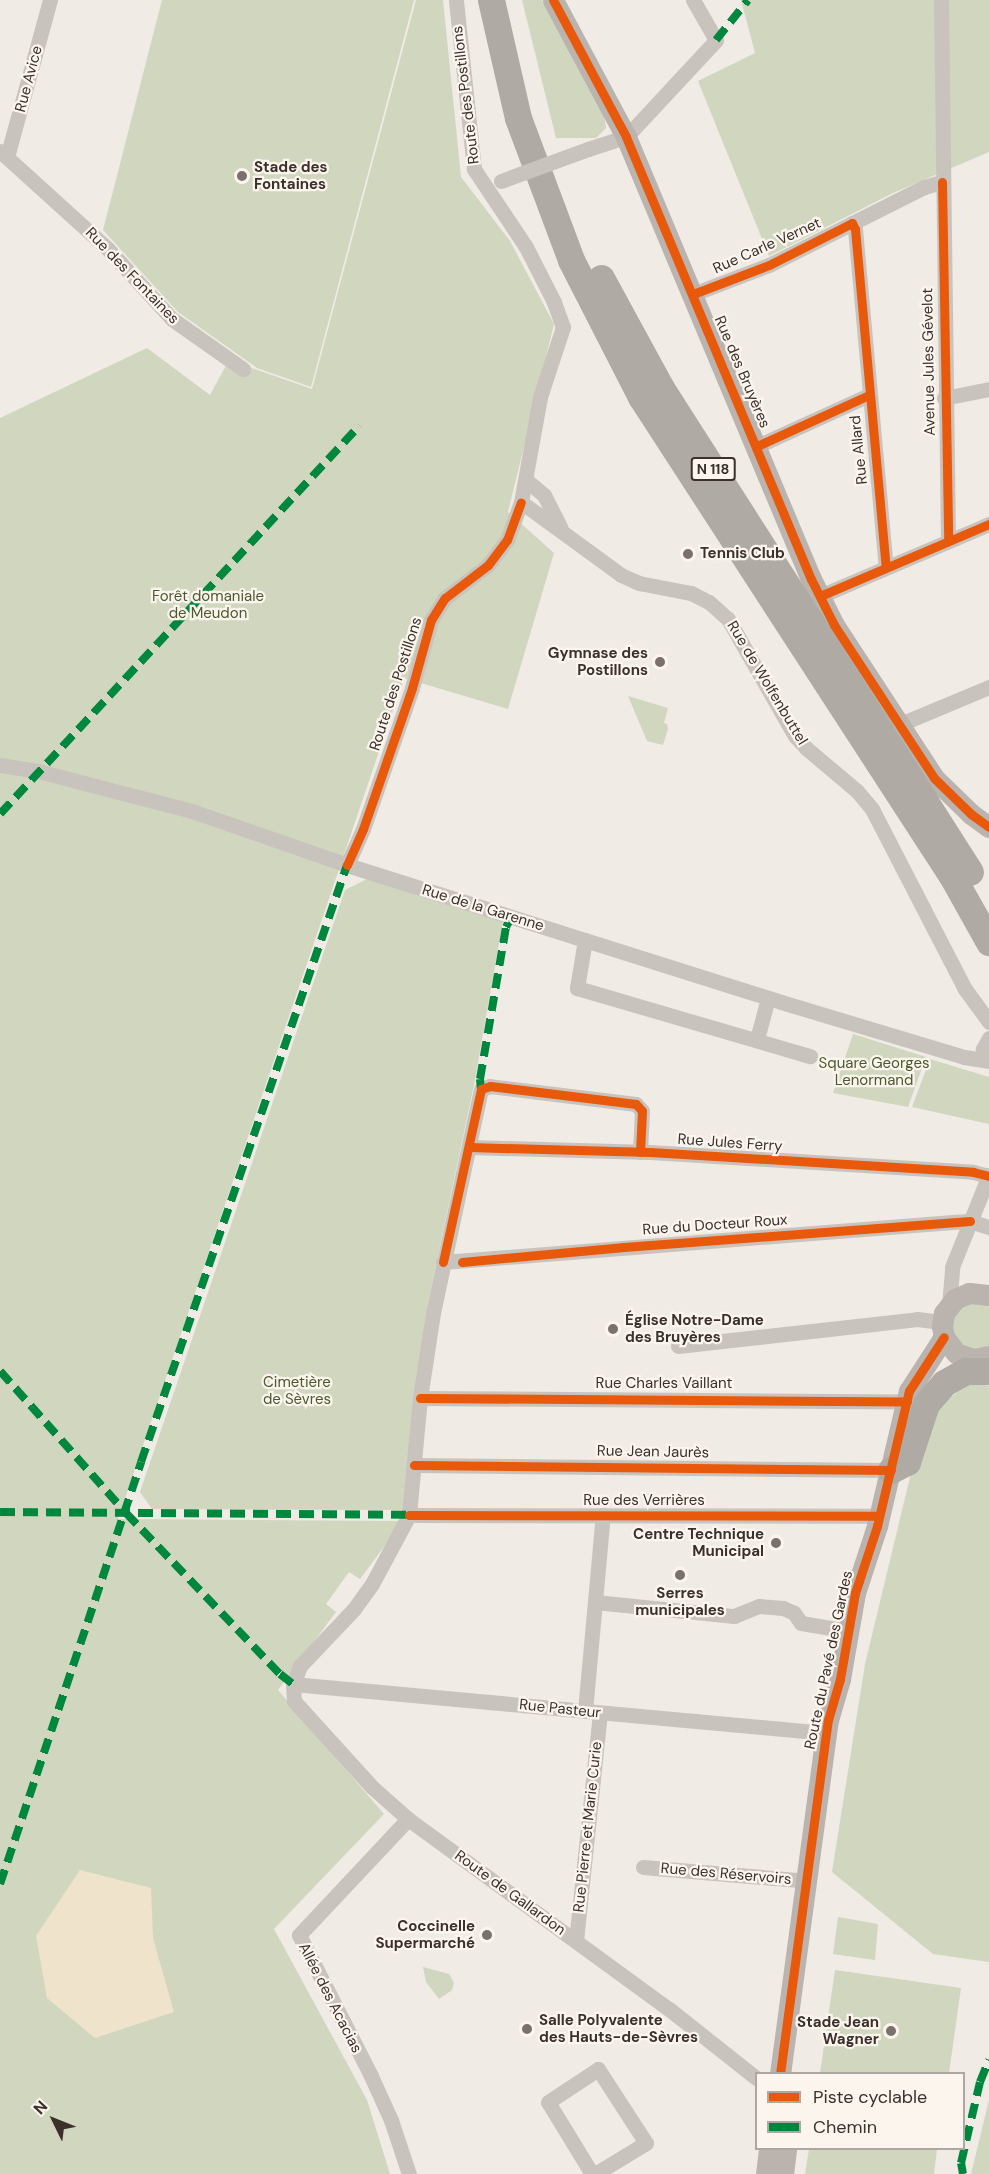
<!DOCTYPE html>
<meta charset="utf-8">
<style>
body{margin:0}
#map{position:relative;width:989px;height:2174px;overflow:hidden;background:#f0ebe5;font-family:"DM Sans",sans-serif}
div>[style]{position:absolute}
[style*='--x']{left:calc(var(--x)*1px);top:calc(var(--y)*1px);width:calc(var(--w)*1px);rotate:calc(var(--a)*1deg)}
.green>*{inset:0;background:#d1d6bf}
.sand>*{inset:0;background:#efe3cc}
.street>*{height:15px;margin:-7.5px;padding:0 7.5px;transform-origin:7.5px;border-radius:7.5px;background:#c9c3be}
.secondary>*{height:21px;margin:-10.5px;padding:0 10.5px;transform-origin:10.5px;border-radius:10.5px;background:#bab3ae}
.highway>*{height:27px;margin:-13.5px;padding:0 13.5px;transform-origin:13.5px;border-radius:13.5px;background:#afaaa4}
.street-bridge>*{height:15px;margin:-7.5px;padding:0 7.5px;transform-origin:7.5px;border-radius:7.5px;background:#c9c3be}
.quiet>*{height:8px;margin-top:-4px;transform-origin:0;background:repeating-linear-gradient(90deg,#00873e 0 15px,transparent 0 23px)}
.cycleway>*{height:9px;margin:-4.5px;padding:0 4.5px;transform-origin:4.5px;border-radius:4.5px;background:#e8590c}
.dots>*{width:16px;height:16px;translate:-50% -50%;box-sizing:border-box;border:3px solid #fbf5ee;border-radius:50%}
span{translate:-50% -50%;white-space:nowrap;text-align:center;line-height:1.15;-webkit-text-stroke:4.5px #fbf5ee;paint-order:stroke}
.shield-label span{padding:2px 4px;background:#fbf5ee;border:2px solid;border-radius:4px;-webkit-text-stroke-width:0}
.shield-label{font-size:14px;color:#3b302b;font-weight:700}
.street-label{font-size:15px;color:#3b302b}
.poi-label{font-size:15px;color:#3b302b;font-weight:700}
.left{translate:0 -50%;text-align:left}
.right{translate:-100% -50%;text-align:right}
.park-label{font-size:15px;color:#4a5a2e}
.legend{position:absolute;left:755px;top:2072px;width:210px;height:78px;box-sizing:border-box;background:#fbf5ee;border:2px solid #aea6a0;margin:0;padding:8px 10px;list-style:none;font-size:18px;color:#3b302b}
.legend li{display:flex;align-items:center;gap:12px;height:30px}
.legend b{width:30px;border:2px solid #aea6a0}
.north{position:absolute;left:24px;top:2090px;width:60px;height:60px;-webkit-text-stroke:4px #fbf5ee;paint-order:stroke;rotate:313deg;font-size:16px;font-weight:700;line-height:24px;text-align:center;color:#3b302b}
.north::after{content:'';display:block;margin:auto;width:21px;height:27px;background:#3b302b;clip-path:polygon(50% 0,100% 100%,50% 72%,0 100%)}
</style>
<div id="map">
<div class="green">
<i style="clip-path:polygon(162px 0,414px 0,311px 387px,257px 368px,178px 312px,103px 230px)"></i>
<i style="clip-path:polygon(416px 0,443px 0,461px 177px,510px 241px,554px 324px,508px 512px,554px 553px,508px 709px,404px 678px,118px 1519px,403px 1521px,360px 1579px,349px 1572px,326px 1604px,336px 1612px,278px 1690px,384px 1814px,274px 1929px,367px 2100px,390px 2174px,0 2174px,0 418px,147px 348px,210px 395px,229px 360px,312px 389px)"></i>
<i style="clip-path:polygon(522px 0,542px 0,604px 114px,606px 128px,596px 138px,556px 138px)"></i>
<i style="clip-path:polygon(741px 0,989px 0,989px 152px,893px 193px,769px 256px,698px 81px,755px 53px)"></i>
<i style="clip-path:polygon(628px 696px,668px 708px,664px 723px,667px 724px,668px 729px,663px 745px,647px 741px)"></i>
<i style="clip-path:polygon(369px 878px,503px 920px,474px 1085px,426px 1312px,404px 1510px,152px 1509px,140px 1492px,345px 890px)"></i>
<i style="clip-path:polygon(853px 1034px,926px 1057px,908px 1107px,833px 1093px)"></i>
<i style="clip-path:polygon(930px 1059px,989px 1077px,989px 1124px,912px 1107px)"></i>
<i style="clip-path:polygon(968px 1301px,989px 1304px,989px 1349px,983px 1352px,954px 1341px,951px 1317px)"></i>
<i style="clip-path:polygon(972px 1380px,989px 1386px,989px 1962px,933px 1954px,832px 1872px,865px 1664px,924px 1419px)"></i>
<i style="clip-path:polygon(838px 1917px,878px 1924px,875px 1960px,833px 1954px)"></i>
<i style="clip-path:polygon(423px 1967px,449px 1974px,454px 1983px,452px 1990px,439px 1999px,426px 1982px)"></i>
<i style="clip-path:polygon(835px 1970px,961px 1988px,949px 2073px,820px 2073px)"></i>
<i style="clip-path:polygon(989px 2100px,989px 2174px,971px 2174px)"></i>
<i style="clip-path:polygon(809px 2149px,809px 2148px,937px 2149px,934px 2174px,805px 2174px)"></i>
</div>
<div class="sand">
<i style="clip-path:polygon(80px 1870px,151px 1888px,153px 1938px,174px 2012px,95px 2038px,47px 1998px,36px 1936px)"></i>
</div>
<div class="street">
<i style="--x:941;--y:0;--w:541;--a:89.26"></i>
<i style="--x:588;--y:149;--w:40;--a:-18"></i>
<i style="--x:626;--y:137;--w:132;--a:-47.1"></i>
<i style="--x:716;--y:40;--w:46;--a:-119.9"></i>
<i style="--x:0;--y:151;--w:144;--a:42.2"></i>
<i style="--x:107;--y:248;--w:96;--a:47.5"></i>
<i style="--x:172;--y:319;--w:87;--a:35.2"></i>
<i style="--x:7;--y:157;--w:163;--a:-74.7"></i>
<i style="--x:852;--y:223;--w:7;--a:63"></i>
<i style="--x:855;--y:229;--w:340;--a:84.8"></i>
<i style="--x:693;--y:294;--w:81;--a:-20.9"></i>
<i style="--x:769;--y:265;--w:174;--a:-26.7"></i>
<i style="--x:924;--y:187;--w:19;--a:-16"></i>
<i style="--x:944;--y:398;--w:46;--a:-11.3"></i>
<i style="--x:757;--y:446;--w:123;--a:-24.5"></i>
<i style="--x:526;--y:480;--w:23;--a:40"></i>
<i style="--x:544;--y:495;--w:36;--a:63"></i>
<i style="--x:521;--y:502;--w:124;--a:36.1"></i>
<i style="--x:621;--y:575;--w:20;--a:24"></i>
<i style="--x:639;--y:583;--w:53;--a:10.9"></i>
<i style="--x:691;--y:593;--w:20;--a:27"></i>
<i style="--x:709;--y:602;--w:25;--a:42"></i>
<i style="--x:728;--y:619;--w:135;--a:60.2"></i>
<i style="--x:795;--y:736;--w:16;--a:47"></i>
<i style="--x:806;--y:748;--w:67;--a:40.1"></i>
<i style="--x:857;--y:791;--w:23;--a:50"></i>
<i style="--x:872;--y:809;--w:203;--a:62.7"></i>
<i style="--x:965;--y:989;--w:41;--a:54"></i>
<i style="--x:820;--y:596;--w:184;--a:-23.1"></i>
<i style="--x:898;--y:725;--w:99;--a:-22.7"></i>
<i style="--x:0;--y:765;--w:38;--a:9"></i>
<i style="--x:38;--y:771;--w:159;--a:14.6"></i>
<i style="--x:192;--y:811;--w:164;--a:19.2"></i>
<i style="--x:347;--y:865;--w:455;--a:17.5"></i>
<i style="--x:781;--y:1002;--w:191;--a:16.7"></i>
<i style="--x:964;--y:1057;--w:24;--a:9"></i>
<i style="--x:347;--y:865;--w:39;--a:-66"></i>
<i style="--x:363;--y:829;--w:149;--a:-70.8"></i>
<i style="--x:412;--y:688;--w:71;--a:-74.4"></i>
<i style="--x:431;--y:620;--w:26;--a:-58"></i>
<i style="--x:445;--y:598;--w:54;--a:-37.5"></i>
<i style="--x:488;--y:565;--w:31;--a:-53"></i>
<i style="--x:507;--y:540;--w:40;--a:-69.8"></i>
<i style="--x:521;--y:502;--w:107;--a:-79.7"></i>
<i style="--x:540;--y:397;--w:74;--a:-71.8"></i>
<i style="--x:563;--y:327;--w:27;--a:-110"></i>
<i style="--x:554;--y:302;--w:62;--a:-117"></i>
<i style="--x:526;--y:247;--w:94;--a:-123.7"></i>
<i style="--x:474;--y:169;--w:170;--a:-96.1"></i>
<i style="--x:585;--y:940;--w:49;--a:99.5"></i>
<i style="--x:577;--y:988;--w:243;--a:16.3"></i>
<i style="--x:989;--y:1038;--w:13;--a:119"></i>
<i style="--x:983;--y:1049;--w:13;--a:63"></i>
<i style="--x:757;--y:1039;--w:42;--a:-75"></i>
<i style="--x:469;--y:1147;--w:181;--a:1.6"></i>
<i style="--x:650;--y:1152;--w:324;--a:3.5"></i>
<i style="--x:973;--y:1172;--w:16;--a:14"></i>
<i style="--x:640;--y:1152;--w:41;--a:-87.2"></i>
<i style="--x:642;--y:1111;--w:9;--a:-131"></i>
<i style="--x:636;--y:1104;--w:147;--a:-173"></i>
<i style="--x:490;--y:1086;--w:9;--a:162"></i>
<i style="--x:481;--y:1089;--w:229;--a:102.1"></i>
<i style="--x:433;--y:1313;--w:86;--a:98.7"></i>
<i style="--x:420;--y:1398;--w:118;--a:95.4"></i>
<i style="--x:409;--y:1515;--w:78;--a:118.2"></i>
<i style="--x:372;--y:1584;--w:31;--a:126"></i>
<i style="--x:354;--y:1609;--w:79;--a:133.5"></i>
<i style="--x:300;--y:1666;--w:19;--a:111"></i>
<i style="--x:293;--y:1684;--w:17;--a:87"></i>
<i style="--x:294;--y:1701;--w:116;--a:47.8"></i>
<i style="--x:372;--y:1787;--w:48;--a:41.6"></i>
<i style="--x:408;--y:1819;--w:323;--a:36.1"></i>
<i style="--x:669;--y:2009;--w:111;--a:38.4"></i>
<i style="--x:443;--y:1262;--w:511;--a:-4.49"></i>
<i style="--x:952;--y:1222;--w:18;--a:-3"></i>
<i style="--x:970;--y:1221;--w:20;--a:18"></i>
<i style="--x:949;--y:1305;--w:38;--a:-85"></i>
<i style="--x:952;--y:1267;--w:99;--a:-68.1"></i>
<i style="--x:678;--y:1346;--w:241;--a:-6.4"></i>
<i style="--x:917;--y:1319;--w:25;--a:7"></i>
<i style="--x:420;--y:1398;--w:487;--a:0.4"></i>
<i style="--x:414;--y:1465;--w:477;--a:0.6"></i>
<i style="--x:409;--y:1515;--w:470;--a:0.1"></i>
<i style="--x:595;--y:1602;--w:140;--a:5.8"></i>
<i style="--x:734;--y:1616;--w:27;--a:-22"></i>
<i style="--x:759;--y:1606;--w:24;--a:5"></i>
<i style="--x:783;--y:1608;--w:12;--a:24"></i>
<i style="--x:794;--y:1613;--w:12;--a:55"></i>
<i style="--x:801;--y:1623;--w:49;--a:9.5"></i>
<i style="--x:293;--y:1684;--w:535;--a:5.25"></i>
<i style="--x:585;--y:1711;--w:197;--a:-84.8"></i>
<i style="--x:408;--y:1819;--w:159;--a:133.2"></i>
<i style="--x:299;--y:1935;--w:158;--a:62.9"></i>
<i style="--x:371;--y:2076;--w:48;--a:65.6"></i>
<i style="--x:391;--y:2120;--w:57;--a:71.6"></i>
<i style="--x:643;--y:1867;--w:166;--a:4.8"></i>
<i style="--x:576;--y:1941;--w:229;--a:-84"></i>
<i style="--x:592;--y:2174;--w:84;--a:-121.4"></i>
<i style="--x:548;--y:2102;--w:60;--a:-33.4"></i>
<i style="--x:598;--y:2069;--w:88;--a:57"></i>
<i style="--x:646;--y:2143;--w:60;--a:148.7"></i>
</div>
<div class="secondary">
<i style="--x:553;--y:0;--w:155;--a:61.9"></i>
<i style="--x:626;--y:137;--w:479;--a:67.3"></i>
<i style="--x:811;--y:579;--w:51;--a:63.4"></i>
<i style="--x:834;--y:625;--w:183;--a:56.8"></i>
<i style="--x:934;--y:778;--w:52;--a:44.2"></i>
<i style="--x:971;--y:814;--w:22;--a:36"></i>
<i style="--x:989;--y:1295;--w:20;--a:-174"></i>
<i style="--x:969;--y:1293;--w:15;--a:157"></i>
<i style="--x:955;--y:1299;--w:18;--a:128"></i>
<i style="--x:944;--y:1313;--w:13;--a:99"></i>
<i style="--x:942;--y:1326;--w:11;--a:80"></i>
<i style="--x:944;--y:1337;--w:20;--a:53"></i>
<i style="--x:956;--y:1353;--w:18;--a:19"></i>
<i style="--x:973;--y:1359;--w:16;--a:-11"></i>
<i style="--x:780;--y:2074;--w:357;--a:-82.3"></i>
<i style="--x:828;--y:1720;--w:43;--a:-73.7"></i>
<i style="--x:840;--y:1679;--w:87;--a:-80.1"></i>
<i style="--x:855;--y:1593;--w:71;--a:-71.8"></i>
<i style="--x:877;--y:1526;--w:139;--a:-76.7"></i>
<i style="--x:909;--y:1391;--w:64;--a:-57.1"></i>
<i style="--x:766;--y:2174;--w:26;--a:-83"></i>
<i style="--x:783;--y:2174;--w:26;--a:-83"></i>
</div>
<div class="highway">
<i style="--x:491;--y:0;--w:121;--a:77.1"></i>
<i style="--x:518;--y:118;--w:152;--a:69.5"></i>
<i style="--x:571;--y:260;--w:154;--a:62.9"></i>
<i style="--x:641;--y:397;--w:571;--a:57.01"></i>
<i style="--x:952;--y:876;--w:76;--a:60.7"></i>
<i style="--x:601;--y:278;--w:125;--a:61.4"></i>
<i style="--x:661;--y:388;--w:574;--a:57.44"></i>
<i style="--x:891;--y:1470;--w:18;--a:-27"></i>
<i style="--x:907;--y:1462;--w:61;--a:-71.9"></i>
<i style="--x:926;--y:1404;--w:28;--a:-49"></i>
<i style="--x:944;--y:1383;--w:25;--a:-29"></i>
<i style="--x:966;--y:1371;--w:23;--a:0"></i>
</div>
<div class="street-bridge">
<i style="--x:501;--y:181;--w:93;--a:-20.2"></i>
</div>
<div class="quiet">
<i style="--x:716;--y:40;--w:51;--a:-51.3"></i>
<i style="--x:0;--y:814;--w:529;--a:-47.22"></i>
<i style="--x:481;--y:1089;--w:10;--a:-96"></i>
<i style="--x:480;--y:1079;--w:154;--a:-80.3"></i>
<i style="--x:506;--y:927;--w:13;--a:-61"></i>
<i style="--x:0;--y:1371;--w:190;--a:48.4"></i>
<i style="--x:126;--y:1513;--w:223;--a:46.3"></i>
<i style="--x:280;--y:1674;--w:16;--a:38"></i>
<i style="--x:0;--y:1512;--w:409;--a:0.4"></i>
<i style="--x:0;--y:1884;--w:445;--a:-71.5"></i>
<i style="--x:141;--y:1462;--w:632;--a:-70.96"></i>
<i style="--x:963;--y:2174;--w:11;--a:-100"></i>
<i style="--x:961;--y:2163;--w:83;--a:-76.8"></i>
<i style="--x:980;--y:2082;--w:24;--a:-68"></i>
</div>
<div class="cycleway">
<i style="--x:553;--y:0;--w:155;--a:61.9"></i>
<i style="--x:626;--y:137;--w:479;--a:67.3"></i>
<i style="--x:811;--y:579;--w:51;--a:63.4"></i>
<i style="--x:834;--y:625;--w:183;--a:56.8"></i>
<i style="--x:934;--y:778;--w:52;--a:44.2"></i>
<i style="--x:971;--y:814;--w:22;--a:36"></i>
<i style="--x:942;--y:182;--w:359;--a:89"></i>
<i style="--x:693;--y:294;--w:81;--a:-20.9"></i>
<i style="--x:769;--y:265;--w:93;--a:-26.8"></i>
<i style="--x:852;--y:223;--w:7;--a:63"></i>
<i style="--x:855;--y:229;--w:340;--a:84.8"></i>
<i style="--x:757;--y:446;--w:123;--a:-24.5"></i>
<i style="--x:820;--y:596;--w:184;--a:-23.1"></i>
<i style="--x:347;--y:865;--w:39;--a:-66"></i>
<i style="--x:363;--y:829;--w:149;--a:-70.8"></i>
<i style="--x:412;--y:688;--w:71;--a:-74.4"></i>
<i style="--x:431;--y:620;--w:26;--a:-58"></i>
<i style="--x:445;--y:598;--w:54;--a:-37.5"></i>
<i style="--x:488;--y:565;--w:31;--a:-53"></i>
<i style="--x:507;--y:540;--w:40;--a:-69.8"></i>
<i style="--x:469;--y:1147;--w:181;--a:1.6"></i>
<i style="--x:650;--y:1152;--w:324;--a:3.5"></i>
<i style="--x:973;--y:1172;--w:16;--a:14"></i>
<i style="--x:443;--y:1262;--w:177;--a:-77.6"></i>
<i style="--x:481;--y:1089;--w:9;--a:-18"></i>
<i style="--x:490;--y:1086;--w:147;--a:7"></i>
<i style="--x:636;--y:1104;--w:9;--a:49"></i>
<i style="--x:642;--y:1111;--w:41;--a:92.8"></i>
<i style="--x:462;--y:1262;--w:163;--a:-5.3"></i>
<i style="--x:624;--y:1247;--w:347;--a:-4.3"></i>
<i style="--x:420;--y:1398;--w:487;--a:0.4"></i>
<i style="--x:414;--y:1465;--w:477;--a:0.6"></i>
<i style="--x:409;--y:1515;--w:470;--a:0.1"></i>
<i style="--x:780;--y:2074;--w:357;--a:-82.3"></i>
<i style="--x:828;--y:1720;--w:43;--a:-73.7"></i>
<i style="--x:840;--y:1679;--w:87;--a:-80.1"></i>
<i style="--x:855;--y:1593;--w:71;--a:-71.8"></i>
<i style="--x:877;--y:1526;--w:139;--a:-76.7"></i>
<i style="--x:909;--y:1391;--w:64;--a:-57.1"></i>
</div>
<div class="dots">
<i style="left:242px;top:176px;background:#7a716c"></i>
<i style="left:688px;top:554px;background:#7a716c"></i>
<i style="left:660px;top:662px;background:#7a716c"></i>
<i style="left:613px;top:1329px;background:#7a716c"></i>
<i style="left:776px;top:1543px;background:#7a716c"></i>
<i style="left:680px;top:1575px;background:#7a716c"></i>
<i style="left:487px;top:1935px;background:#7a716c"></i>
<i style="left:527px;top:2029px;background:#7a716c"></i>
<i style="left:891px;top:2031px;background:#7a716c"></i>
</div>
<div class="shield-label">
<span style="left:713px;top:469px">N 118</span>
</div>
<div class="street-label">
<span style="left:29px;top:79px;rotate:-75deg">Rue Avice</span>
<span style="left:466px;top:95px;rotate:-97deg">Route des Postillons</span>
<span style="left:767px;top:246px;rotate:-24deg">Rue Carle Vernet</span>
<span style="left:132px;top:276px;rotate:46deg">Rue des Fontaines</span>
<span style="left:929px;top:362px;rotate:-91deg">Avenue Jules Gévelot</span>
<span style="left:742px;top:372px;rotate:67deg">Rue des Bruyères</span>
<span style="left:859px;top:450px;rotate:-96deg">Rue Allard</span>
<span style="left:767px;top:683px;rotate:59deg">Rue de Wolfenbuttel</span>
<span style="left:396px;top:684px;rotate:-72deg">Route des Postillons</span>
<span style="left:483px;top:908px;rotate:17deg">Rue de la Garenne</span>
<span style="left:730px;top:1143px;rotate:4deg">Rue Jules Ferry</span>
<span style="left:715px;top:1225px;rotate:-4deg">Rue du Docteur Roux</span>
<span style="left:664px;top:1384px">Rue Charles Vaillant</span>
<span style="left:653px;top:1452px;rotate:1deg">Rue Jean Jaurès</span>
<span style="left:644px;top:1501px">Rue des Verrières</span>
<span style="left:829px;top:1660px;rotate:-78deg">Route du Pavé des Gardes</span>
<span style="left:560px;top:1709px;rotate:6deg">Rue Pasteur</span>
<span style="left:588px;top:1827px;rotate:-84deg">Rue Pierre et Marie Curie</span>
<span style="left:726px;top:1874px;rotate:5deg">Rue des Réservoirs</span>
<span style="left:510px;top:1893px;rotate:36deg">Route de Gallardon</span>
<span style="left:330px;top:1998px;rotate:63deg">Allée des Acacias</span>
</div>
<div class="poi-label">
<span class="left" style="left:254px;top:176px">Stade des<br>Fontaines</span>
<span class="left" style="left:700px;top:554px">Tennis Club</span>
<span class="right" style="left:648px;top:662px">Gymnase des<br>Postillons</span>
<span class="left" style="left:625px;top:1329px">Église Notre-Dame<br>des Bruyères</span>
<span class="right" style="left:764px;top:1543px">Centre Technique<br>Municipal</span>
<span style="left:680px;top:1602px">Serres<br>municipales</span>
<span class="right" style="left:475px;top:1935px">Coccinelle<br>Supermarché</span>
<span class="left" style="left:539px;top:2029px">Salle Polyvalente<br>des Hauts-de-Sèvres</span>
<span class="right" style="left:879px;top:2031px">Stade Jean<br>Wagner</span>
</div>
<div class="park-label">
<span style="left:208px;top:605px">Forêt domaniale<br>de Meudon</span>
<span style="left:874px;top:1072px">Square Georges<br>Lenormand</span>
<span style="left:297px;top:1391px">Cimetière<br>de Sèvres</span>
</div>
<ul class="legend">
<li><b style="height:8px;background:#e8590c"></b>Piste cyclable</li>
<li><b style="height:8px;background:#00873e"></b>Chemin</li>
</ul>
<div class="north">N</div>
</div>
